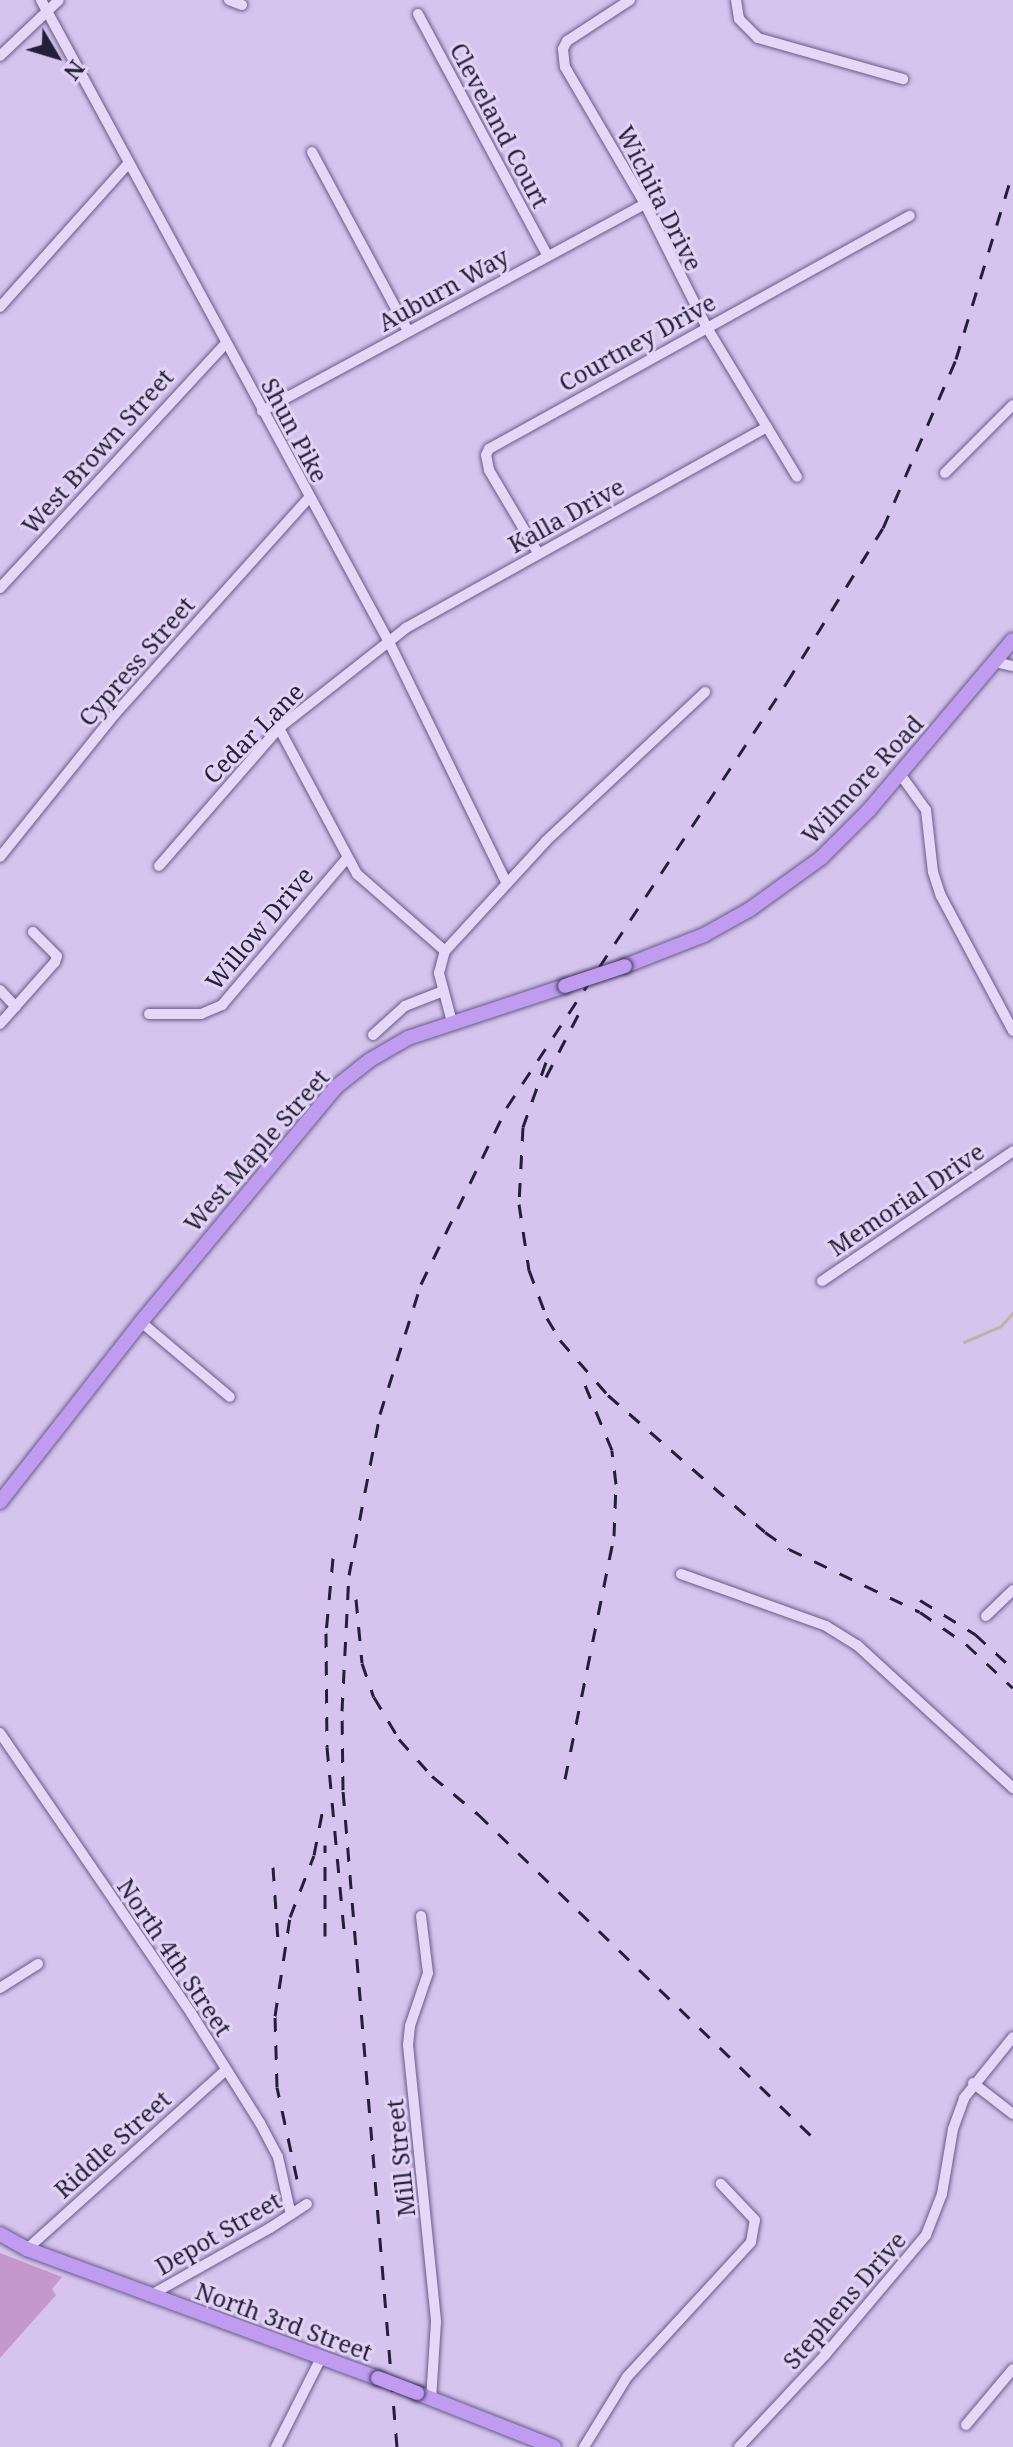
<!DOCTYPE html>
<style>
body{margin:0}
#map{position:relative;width:1013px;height:2447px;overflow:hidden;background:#d6c4ee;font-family:"Noto Serif",serif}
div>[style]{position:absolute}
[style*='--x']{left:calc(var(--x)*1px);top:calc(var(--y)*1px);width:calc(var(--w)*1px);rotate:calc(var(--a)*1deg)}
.green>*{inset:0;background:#c498cc}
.stream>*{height:3px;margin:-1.5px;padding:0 1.5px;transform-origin:1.5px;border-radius:1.5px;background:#c1b2a6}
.roads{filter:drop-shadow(0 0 2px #675b88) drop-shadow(0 0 2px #675b88)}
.minor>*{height:10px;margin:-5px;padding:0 5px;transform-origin:5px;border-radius:5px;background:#e6d7f8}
.major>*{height:14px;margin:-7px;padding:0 7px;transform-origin:7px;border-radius:7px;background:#c09cf0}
.rail>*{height:3px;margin-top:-1.5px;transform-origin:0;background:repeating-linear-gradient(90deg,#241e38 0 14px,transparent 0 28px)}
.bridges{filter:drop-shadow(0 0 2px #372f56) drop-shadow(0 0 2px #372f56)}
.major-bridge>*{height:14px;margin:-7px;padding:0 7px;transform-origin:7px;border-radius:7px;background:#c09cf0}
span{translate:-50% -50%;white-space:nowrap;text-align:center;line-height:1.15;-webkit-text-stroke:6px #e2d3f5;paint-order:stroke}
.street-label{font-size:24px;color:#241e38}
.north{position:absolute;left:16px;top:16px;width:80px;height:80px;-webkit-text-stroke:6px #e2d3f5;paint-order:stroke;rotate:128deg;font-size:22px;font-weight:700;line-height:32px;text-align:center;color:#241e38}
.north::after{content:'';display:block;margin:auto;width:28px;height:36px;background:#241e38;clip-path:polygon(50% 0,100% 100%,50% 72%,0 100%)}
</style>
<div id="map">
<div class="green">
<i style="clip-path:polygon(0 2253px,62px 2277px,52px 2289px,56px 2295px,0 2358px)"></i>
</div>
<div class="stream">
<i style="--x:964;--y:1342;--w:40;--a:-23.4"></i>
<i style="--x:1001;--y:1326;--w:18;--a:-49"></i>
</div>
<div class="roads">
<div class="minor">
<i style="--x:41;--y:0;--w:730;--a:61.54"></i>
<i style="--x:389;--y:642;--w:267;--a:64"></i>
<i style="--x:229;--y:0;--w:14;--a:21"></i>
<i style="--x:630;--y:0;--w:75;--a:146.9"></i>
<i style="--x:567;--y:41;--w:9;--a:117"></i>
<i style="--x:563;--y:49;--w:18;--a:84"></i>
<i style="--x:565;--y:67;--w:159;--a:59.7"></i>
<i style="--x:645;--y:204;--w:136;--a:63.4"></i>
<i style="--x:706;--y:326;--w:176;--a:58.9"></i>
<i style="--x:736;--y:0;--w:19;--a:81"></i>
<i style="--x:739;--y:19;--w:27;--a:45"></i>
<i style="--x:758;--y:38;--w:151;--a:15.8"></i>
<i style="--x:418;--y:14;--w:273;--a:61.8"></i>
<i style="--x:0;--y:56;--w:81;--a:-43.5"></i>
<i style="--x:312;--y:152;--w:203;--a:61.8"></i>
<i style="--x:0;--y:307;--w:192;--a:-48.2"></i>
<i style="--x:262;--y:411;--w:435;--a:-28.4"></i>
<i style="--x:945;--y:473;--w:96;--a:-45"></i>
<i style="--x:538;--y:553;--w:96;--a:-120.6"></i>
<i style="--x:489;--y:470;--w:15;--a:-101"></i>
<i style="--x:486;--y:455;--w:7;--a:-63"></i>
<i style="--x:489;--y:449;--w:481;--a:-29"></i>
<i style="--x:0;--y:588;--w:333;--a:-47.3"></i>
<i style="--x:995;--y:662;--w:18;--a:13"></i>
<i style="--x:279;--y:728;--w:166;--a:61.9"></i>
<i style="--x:357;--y:874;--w:117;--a:41.2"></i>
<i style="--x:900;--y:774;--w:44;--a:54.2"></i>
<i style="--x:926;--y:810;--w:62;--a:83.6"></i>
<i style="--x:933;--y:872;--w:25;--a:72"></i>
<i style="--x:941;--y:896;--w:153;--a:61.9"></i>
<i style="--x:0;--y:857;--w:184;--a:-51.2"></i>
<i style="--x:115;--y:714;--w:290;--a:-48.1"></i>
<i style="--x:159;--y:866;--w:183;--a:-49"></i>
<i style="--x:279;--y:728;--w:162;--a:-38.2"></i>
<i style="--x:406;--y:628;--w:413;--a:-29.1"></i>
<i style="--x:0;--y:990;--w:23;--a:47"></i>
<i style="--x:149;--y:1014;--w:52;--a:0"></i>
<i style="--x:201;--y:1014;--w:23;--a:-23"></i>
<i style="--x:222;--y:1005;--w:193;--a:-49.6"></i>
<i style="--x:452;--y:1022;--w:51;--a:-104.9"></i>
<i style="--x:439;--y:973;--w:23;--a:-75"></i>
<i style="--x:445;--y:951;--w:149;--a:-47.4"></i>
<i style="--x:546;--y:841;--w:218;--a:-43.1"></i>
<i style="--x:0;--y:1024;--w:83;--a:-48.4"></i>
<i style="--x:55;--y:962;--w:6;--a:-72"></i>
<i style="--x:57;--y:956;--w:34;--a:-135"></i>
<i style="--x:373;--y:1035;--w:43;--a:-42.2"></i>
<i style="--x:405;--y:1006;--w:41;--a:-21.5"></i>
<i style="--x:822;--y:1281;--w:231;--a:-34.2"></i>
<i style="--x:141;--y:1322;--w:116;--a:40.1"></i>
<i style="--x:681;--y:1574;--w:154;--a:19.7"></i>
<i style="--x:826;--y:1626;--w:36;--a:32"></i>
<i style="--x:857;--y:1645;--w:212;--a:42.5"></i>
<i style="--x:986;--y:1616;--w:37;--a:-44"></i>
<i style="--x:0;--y:1733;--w:339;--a:55.7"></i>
<i style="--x:191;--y:2013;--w:130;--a:57.9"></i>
<i style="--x:260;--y:2123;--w:38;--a:62"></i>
<i style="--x:278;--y:2157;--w:59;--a:77.4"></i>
<i style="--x:421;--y:1916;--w:57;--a:83"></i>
<i style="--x:428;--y:1973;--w:56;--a:108.8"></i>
<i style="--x:410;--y:2026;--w:19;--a:96"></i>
<i style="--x:408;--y:2045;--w:278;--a:84.2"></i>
<i style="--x:436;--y:2322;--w:77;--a:93.7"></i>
<i style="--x:0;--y:1988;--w:45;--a:-32.3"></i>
<i style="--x:973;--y:2083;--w:51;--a:37.8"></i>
<i style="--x:27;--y:2249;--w:268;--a:-42"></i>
<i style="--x:149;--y:2296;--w:139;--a:-29.3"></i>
<i style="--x:270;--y:2228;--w:44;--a:-33"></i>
<i style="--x:966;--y:2425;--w:73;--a:-50"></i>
<i style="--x:276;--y:2447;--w:97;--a:-63.2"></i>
<i style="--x:584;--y:2447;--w:82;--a:-58.4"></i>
<i style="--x:627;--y:2377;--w:183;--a:-47.4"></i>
<i style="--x:751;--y:2242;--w:22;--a:-80"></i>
<i style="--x:755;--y:2220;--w:50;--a:-133.4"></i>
<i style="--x:739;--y:2447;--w:126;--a:-46.9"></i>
<i style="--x:825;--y:2355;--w:157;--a:-49.9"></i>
<i style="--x:926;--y:2235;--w:44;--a:-68.7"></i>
<i style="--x:942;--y:2194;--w:66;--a:-80.4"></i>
<i style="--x:953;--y:2129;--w:33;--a:-70"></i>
<i style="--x:964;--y:2098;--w:78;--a:-51.2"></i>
</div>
<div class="major">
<i style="--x:625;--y:966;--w:85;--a:-21.4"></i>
<i style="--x:704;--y:935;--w:51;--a:-29.1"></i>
<i style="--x:749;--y:910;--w:89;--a:-35.8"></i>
<i style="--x:821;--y:858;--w:69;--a:-45"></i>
<i style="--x:870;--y:809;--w:221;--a:-49.8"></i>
<i style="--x:0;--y:1502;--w:229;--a:-51.9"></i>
<i style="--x:141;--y:1322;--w:305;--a:-50.3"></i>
<i style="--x:336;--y:1087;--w:43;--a:-38.5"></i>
<i style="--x:370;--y:1060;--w:44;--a:-30.1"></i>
<i style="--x:408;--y:1038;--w:165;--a:-18.3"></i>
<i style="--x:0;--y:2234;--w:31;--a:29"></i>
<i style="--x:27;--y:2249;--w:374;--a:20.2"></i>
<i style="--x:417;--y:2393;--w:147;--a:21.5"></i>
</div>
</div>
<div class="rail">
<i style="--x:546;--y:1062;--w:69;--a:109.5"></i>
<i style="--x:523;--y:1127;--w:77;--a:93"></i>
<i style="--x:519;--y:1204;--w:67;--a:81.4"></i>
<i style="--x:529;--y:1270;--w:51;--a:69.4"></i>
<i style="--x:547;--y:1318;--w:26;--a:59"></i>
<i style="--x:560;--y:1340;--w:73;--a:48.9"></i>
<i style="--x:608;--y:1395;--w:208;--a:41.1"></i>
<i style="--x:765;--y:1532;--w:29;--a:35"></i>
<i style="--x:789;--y:1549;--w:145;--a:25.7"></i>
<i style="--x:920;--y:1612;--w:56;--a:34.8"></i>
<i style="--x:966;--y:1644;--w:64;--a:43.1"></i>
<i style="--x:546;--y:1077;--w:72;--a:-62.7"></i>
<i style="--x:333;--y:1558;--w:75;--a:95.3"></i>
<i style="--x:326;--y:1633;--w:114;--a:89.5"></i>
<i style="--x:327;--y:1747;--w:184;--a:84.7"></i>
<i style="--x:356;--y:1599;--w:64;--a:84.6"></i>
<i style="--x:362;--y:1663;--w:36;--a:71"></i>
<i style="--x:374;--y:1697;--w:49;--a:59.2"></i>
<i style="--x:399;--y:1739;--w:50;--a:48.3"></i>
<i style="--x:432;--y:1776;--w:60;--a:39.6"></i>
<i style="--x:478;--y:1814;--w:471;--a:44"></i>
<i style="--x:920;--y:1600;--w:65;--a:31.7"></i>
<i style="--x:975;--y:1634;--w:52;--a:42.6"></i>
<i style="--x:565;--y:1779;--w:248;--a:-78.6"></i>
<i style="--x:614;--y:1536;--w:52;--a:-87.8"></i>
<i style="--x:616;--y:1484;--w:34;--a:-97"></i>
<i style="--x:612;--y:1450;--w:81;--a:-112.5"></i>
<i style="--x:273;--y:1867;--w:74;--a:86.1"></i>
<i style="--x:325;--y:1936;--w:91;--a:-90"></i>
<i style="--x:297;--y:2179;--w:94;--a:-102.3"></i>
<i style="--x:277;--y:2087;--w:71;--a:-91.6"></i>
<i style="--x:275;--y:2016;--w:100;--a:-81.4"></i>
<i style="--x:290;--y:1917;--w:66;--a:-68.8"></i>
<i style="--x:314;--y:1855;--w:53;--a:-79.1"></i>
<i style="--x:397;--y:2447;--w:659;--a:-94.7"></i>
<i style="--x:343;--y:1790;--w:79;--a:-90.7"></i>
<i style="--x:342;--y:1711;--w:136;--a:-87.1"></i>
<i style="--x:349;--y:1575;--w:164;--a:-79.1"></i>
<i style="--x:380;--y:1414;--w:136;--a:-72.5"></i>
<i style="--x:421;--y:1284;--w:197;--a:-64.1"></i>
<i style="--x:507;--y:1107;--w:509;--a:-56.62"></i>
<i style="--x:787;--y:682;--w:181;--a:-58.1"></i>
<i style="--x:883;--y:528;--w:184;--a:-66.6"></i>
<i style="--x:956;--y:359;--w:196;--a:-73.1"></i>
</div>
<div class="bridges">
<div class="major-bridge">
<i style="--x:565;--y:986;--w:63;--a:-18.4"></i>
<i style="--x:378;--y:2378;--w:42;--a:21"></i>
</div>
</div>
<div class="street-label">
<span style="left:500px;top:125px;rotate:62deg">Cleveland Court</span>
<span style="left:660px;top:198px;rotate:63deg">Wichita Drive</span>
<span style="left:443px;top:289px;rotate:-29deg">Auburn Way</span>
<span style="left:637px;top:342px;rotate:-29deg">Courtney Drive</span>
<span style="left:295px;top:430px;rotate:62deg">Shun Pike</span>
<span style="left:97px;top:451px;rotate:-48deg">West Brown Street</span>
<span style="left:566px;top:515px;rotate:-29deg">Kalla Drive</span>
<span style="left:136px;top:661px;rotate:-49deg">Cypress Street</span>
<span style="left:253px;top:733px;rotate:-45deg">Cedar Lane</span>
<span style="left:862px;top:779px;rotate:-47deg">Wilmore Road</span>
<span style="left:259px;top:928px;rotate:-50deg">Willow Drive</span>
<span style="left:256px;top:1150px;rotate:-49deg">West Maple Street</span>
<span style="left:906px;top:1199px;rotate:-34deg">Memorial Drive</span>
<span style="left:175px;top:1957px;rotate:56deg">North 4th Street</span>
<span style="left:112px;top:2144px;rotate:-42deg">Riddle Street</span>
<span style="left:400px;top:2158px;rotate:-96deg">Mill Street</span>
<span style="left:218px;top:2233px;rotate:-30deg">Depot Street</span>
<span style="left:844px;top:2300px;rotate:-49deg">Stephens Drive</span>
<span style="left:284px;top:2321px;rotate:20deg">North 3rd Street</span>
</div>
<div class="north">N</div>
</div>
